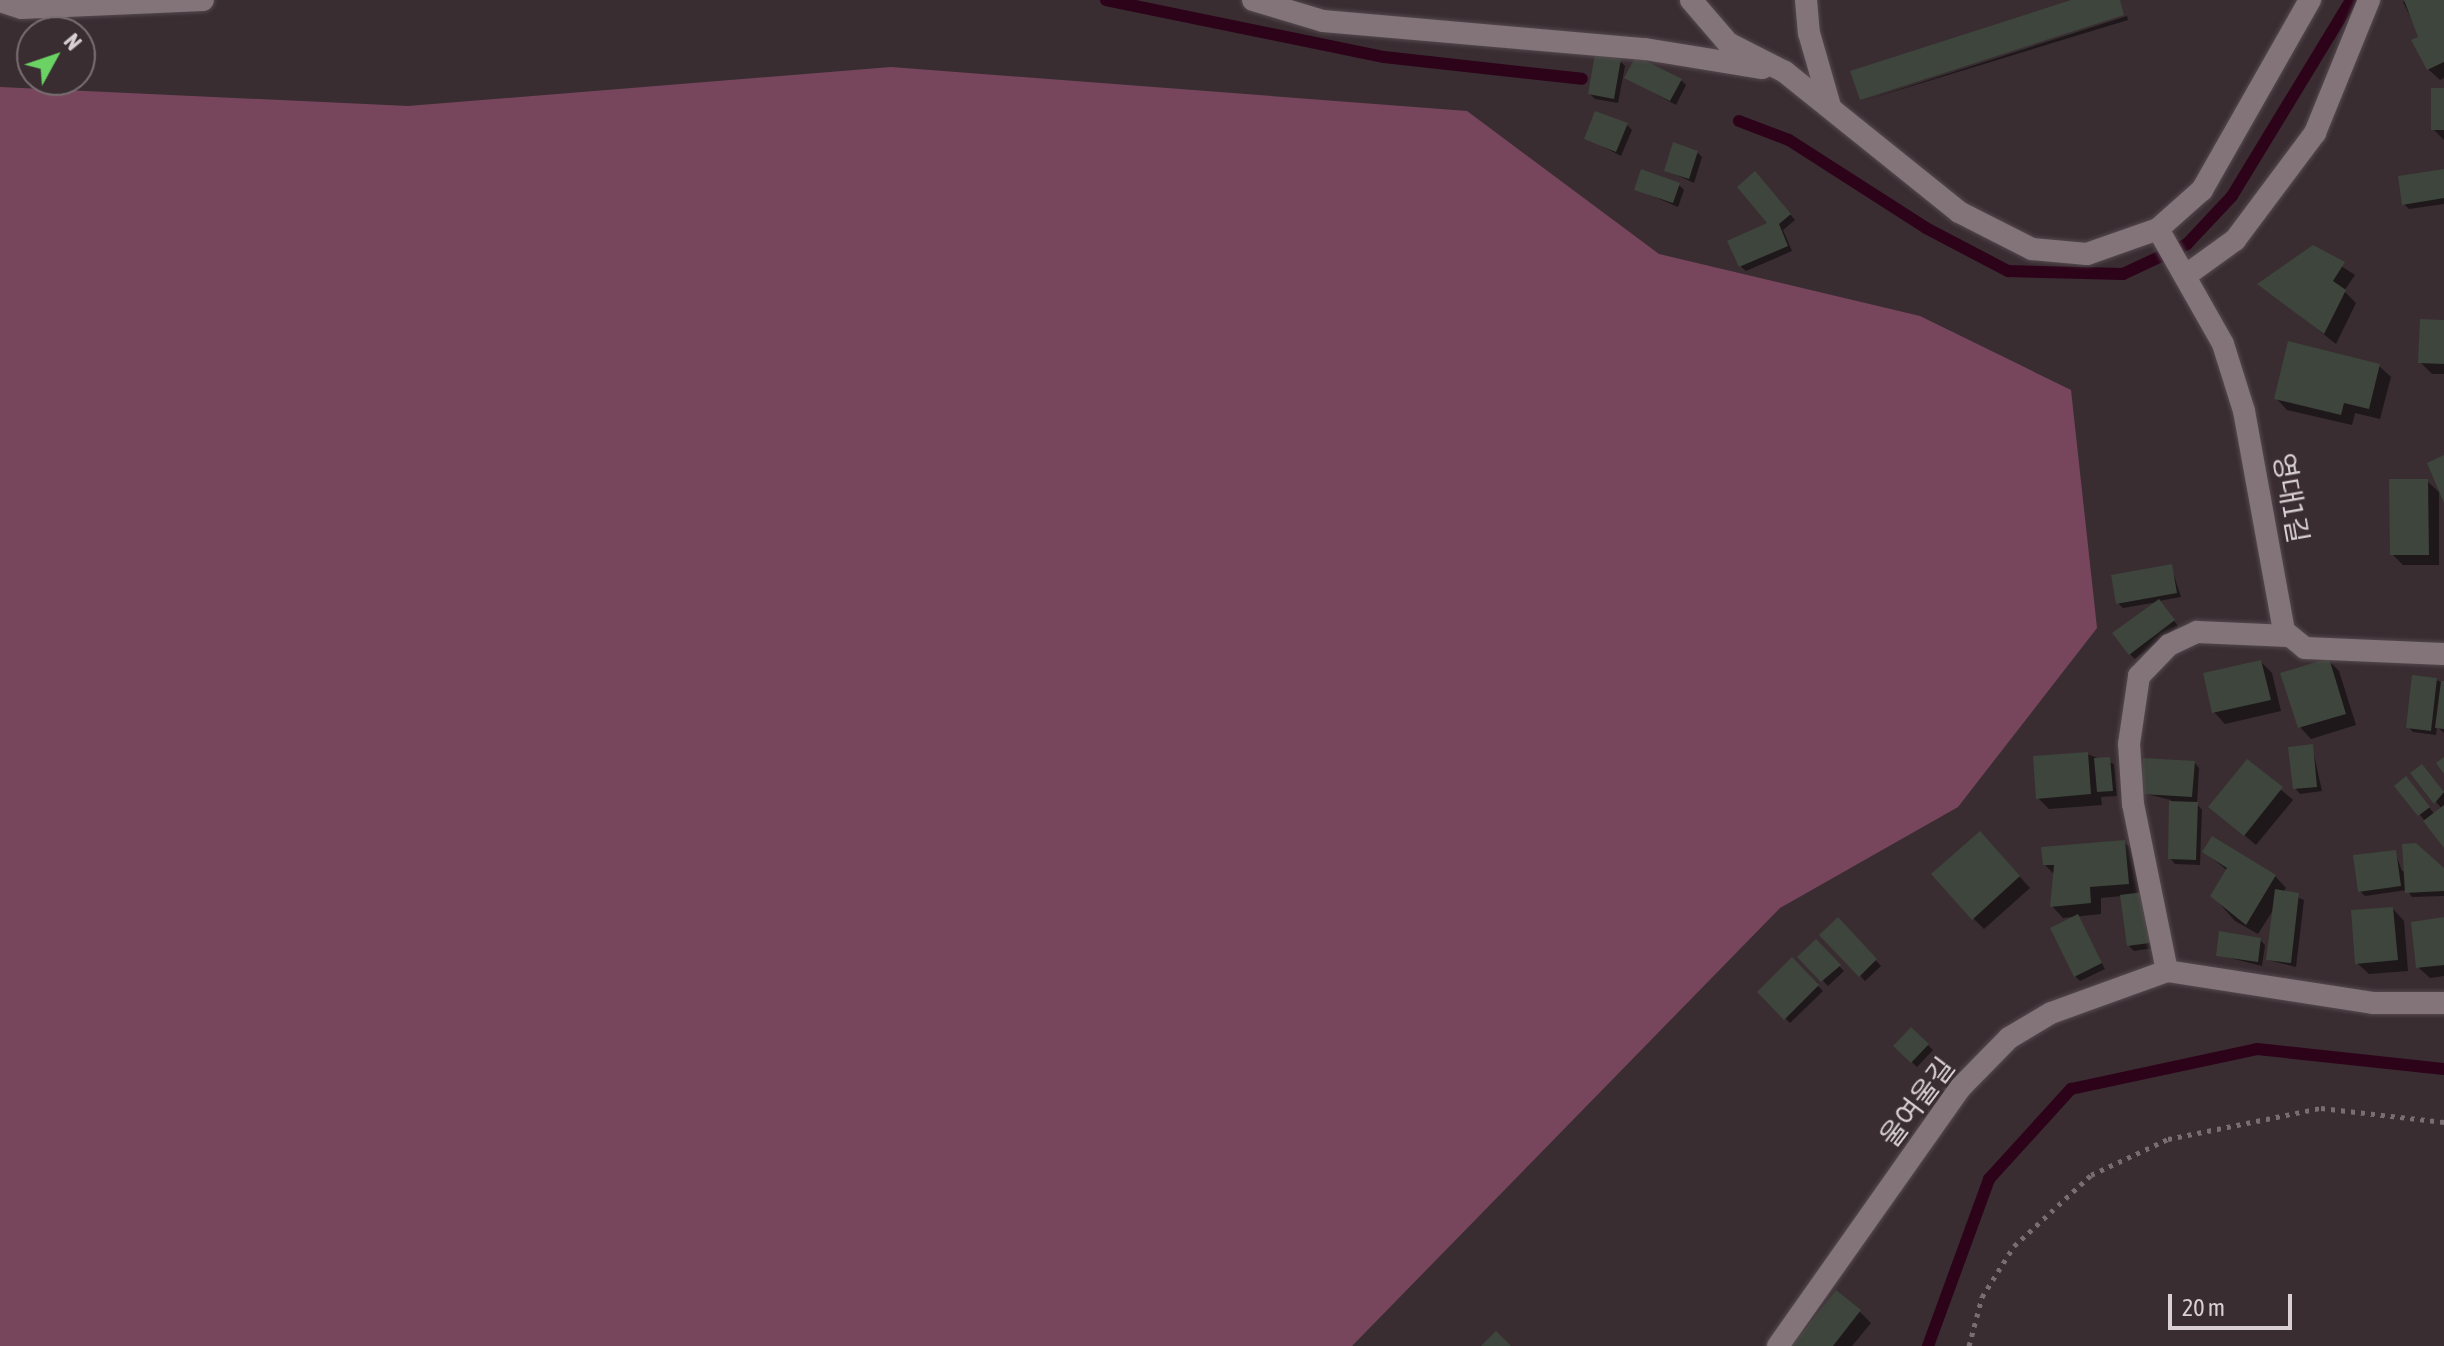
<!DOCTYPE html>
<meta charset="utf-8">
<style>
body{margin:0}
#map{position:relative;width:2444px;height:1346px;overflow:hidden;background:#392d32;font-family:"Asap Condensed","Noto Sans KR",sans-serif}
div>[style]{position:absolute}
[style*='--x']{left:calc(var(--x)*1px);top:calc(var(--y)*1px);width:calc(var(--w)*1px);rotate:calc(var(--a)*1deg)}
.forest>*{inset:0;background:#78465c}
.shadow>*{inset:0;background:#0007}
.stream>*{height:12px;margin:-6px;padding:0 6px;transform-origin:6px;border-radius:6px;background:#2d0319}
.building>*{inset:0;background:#3d453c}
.path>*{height:5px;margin-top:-2.5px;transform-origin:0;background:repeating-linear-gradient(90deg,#786d71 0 4px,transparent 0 10px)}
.roads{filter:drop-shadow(0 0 2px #54494e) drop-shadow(0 0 2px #54494e)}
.service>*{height:22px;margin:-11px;padding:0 11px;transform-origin:11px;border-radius:11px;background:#827479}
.minor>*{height:22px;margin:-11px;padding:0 11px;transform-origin:11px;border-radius:11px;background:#827479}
span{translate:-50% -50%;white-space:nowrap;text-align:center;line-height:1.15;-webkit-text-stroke:6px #392d32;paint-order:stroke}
.street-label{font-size:28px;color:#d8d0d3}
.north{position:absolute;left:16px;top:16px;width:80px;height:80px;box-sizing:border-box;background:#392d32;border:2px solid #796e72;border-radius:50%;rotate:50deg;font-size:22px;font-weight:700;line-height:32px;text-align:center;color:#d8d0d3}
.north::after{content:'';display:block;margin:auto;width:28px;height:36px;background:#6ad363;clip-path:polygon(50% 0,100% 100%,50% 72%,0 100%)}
.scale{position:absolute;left:2168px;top:1294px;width:124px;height:36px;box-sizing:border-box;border:4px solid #d8d0d3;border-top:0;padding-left:10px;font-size:24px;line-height:28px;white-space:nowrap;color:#d8d0d3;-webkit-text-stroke:6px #392d32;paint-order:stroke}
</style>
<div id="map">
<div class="forest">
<i style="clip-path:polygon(891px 67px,1467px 111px,1659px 254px,1920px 316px,2071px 390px,2097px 628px,1958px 807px,1780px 908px,1352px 1346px,0 1346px,0 87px,408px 106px)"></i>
</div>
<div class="shadow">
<i style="clip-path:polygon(2408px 0,2444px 0,2444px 78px,2440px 80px,2428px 69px,2421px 38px,2403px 2px)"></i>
<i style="clip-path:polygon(2127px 16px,2128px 20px,1863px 101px)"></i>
<i style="clip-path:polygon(1620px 61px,1625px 66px,1618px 103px,1595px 99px,1590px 94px)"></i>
<i style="clip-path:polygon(1627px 78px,1681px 80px,1686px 85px,1676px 105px)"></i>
<i style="clip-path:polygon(2444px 90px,2444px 140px,2433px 129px)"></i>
<i style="clip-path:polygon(1627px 125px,1632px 130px,1621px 156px,1587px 138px)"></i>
<i style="clip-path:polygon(1697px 152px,1702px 157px,1694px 183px,1666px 170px)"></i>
<i style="clip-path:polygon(2444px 171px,2444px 204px,2409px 209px,2404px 204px)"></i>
<i style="clip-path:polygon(1760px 179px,1795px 220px,1783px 230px,1792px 251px,1746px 271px,1740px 266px,1770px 224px)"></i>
<i style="clip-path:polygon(1679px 185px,1684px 190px,1678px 207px,1636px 189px)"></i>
<i style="clip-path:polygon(2313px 248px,2355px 275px,2344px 291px,2356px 303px,2336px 344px,2260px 284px)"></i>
<i style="clip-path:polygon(2444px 322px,2444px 374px,2432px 374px,2420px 362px)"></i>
<i style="clip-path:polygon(2379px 366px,2391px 377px,2380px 419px,2355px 413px,2352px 425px,2287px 410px,2276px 398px)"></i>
<i style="clip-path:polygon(2427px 481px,2439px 492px,2439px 565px,2403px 565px,2392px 554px)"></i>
<i style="clip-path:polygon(2171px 566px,2181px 597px,2159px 601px,2178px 626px,2135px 659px,2130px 654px,2158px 602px,2123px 608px,2118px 603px)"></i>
<i style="clip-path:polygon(2328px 660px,2339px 671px,2356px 725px,2311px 739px,2300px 727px)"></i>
<i style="clip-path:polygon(2261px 662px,2272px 673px,2281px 711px,2225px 724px,2214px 712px)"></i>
<i style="clip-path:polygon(2436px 680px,2444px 683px,2444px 733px,2437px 727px,2436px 735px,2413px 732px,2408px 727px)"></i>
<i style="clip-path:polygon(2312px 746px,2322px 791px,2300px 794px,2295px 788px)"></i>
<i style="clip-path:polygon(2087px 754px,2114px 764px,2117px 796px,2101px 797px,2102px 805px,2049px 809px,2038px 798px)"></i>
<i style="clip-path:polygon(2247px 761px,2293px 800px,2256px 845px,2211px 807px)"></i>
<i style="clip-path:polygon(2194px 762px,2199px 768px,2197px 804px,2202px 810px,2200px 865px,2175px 864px,2170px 858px,2171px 800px,2143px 793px)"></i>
<i style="clip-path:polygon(2427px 772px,2444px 793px,2444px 845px,2397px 786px,2411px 784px,2435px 815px,2442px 809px,2413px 774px)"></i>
<i style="clip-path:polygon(2213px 839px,2275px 876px,2286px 888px,2283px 892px,2304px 900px,2296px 967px,2268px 960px,2275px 907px,2258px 934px,2235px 921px,2213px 896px,2228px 871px,2204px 852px)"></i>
<i style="clip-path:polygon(2124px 842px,2136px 853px,2139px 895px,2154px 948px,2134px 951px,2129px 946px,2122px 896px,2101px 898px,2101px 914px,2063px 918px,2052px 906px,2057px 877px,2045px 865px)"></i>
<i style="clip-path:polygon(1991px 845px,2030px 888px,1984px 929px,1973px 918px)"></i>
<i style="clip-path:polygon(2395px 852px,2402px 871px,2444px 871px,2444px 896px,2412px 897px,2407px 890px,2365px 896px,2360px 891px)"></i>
<i style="clip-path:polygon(2393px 909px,2404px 921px,2408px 971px,2369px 974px,2357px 963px)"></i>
<i style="clip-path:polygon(2077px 917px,2105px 969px,2080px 981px,2075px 976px)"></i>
<i style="clip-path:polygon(2444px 919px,2444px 976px,2430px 978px,2418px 967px)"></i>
<i style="clip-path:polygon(1838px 920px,1881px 966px,1865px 981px,1822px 935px)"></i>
<i style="clip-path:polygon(2260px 940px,2265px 945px,2262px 966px,2218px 955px)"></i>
<i style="clip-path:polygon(1816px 942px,1844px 971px,1828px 986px,1800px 957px)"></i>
<i style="clip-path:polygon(1792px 960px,1823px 991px,1790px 1023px,1760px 992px)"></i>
<i style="clip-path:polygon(1911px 1029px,1933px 1050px,1917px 1067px,1895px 1046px)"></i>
<i style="clip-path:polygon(1859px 1311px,1871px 1323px,1852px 1346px,1795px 1346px)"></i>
</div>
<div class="stream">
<i style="--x:1106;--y:0;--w:284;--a:11.6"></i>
<i style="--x:1384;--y:57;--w:199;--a:6.3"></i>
<i style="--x:1739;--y:121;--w:53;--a:20.8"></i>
<i style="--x:1789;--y:140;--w:163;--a:32.7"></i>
<i style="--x:1926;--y:228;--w:93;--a:27.7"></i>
<i style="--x:2008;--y:271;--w:115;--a:1.5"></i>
<i style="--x:2123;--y:274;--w:71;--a:-25.1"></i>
<i style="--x:2187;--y:244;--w:66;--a:-46.8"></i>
<i style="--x:2232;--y:196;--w:229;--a:-58.7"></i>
<i style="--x:1928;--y:1346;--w:178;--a:-69.9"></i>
<i style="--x:1989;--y:1179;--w:122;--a:-47.7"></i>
<i style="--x:2071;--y:1089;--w:190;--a:-12.1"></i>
<i style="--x:2257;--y:1049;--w:188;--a:6.1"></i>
</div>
<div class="building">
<i style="clip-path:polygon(2071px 0,2120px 0,2124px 15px,1860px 100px,1850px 71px)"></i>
<i style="clip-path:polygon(2404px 0,2444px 0,2444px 62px,2427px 70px,2411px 40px,2418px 37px)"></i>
<i style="clip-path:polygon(1595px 54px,1621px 59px,1614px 99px,1588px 94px)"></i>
<i style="clip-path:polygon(1636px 56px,1682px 79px,1670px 101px,1624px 78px)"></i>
<i style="clip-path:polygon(2431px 88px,2444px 88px,2444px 130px,2431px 130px)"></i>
<i style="clip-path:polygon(1595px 111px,1628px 123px,1616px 152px,1584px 139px)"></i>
<i style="clip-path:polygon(1673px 142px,1698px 151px,1689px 179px,1664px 171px)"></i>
<i style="clip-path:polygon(1641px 169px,1680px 183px,1673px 203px,1634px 190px)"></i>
<i style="clip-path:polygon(2444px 169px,2444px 198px,2402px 205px,2398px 176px)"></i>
<i style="clip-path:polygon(1755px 171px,1791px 214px,1779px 224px,1788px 246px,1739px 267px,1727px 241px,1767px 223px,1737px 187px)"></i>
<i style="clip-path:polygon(2313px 245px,2345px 262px,2333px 281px,2346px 290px,2324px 334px,2257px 284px)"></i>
<i style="clip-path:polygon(2420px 319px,2444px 320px,2444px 364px,2418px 363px)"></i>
<i style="clip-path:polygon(2288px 341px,2380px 364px,2369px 409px,2344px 403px,2341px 415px,2274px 399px)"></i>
<i style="clip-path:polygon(2444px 455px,2444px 503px,2427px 463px)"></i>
<i style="clip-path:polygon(2389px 479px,2428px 479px,2429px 555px,2390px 555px)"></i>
<i style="clip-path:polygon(2172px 564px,2177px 593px,2116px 604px,2111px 575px)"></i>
<i style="clip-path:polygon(2159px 599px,2175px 620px,2129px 655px,2112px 633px)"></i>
<i style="clip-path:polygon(2329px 658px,2346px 714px,2298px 728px,2280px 673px)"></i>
<i style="clip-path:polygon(2261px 660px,2271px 700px,2212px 713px,2203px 673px)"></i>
<i style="clip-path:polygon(2412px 675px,2437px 678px,2431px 731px,2406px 728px)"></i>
<i style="clip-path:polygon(2441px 681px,2444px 681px,2444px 729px,2435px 728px)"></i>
<i style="clip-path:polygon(2313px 744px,2317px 787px,2293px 789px,2288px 747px)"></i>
<i style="clip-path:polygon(2088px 752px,2091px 794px,2036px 799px,2033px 756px)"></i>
<i style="clip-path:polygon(2110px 757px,2113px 791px,2097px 792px,2094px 758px)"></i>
<i style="clip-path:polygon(2444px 757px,2444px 774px,2436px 763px)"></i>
<i style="clip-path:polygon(2143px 758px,2195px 761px,2192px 797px,2141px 794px)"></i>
<i style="clip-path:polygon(2247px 759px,2283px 787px,2244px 836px,2208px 807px)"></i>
<i style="clip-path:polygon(2422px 764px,2444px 792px,2434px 804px,2410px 773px)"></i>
<i style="clip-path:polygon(2406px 776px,2430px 807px,2418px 816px,2394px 786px)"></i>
<i style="clip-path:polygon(2169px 801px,2198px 802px,2196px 860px,2168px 859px)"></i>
<i style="clip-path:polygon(2444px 805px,2444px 848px,2423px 821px)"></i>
<i style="clip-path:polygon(1980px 831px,2020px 876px,1972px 920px,1931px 874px)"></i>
<i style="clip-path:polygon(2212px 836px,2276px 875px,2246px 925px,2210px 896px,2227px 868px,2202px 852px)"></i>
<i style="clip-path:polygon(2125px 840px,2129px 884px,2090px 887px,2091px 903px,2050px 907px,2054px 865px,2043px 865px,2041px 847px)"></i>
<i style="clip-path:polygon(2416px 843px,2444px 868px,2444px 891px,2405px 893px,2402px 844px)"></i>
<i style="clip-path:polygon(2396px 850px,2401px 886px,2358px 892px,2353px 855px)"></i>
<i style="clip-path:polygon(2275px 889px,2299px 893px,2291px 963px,2266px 960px)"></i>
<i style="clip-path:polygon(2143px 892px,2150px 943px,2127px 946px,2120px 895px)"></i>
<i style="clip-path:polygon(2393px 907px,2398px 960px,2355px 964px,2351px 910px)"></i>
<i style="clip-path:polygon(2078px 914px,2102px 963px,2074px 977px,2050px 928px)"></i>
<i style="clip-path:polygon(1838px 917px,1877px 959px,1859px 977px,1819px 935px)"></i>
<i style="clip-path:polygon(2444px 917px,2444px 965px,2416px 968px,2411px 922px)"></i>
<i style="clip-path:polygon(2219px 931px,2261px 938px,2258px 962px,2216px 956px)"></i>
<i style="clip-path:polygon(1816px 939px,1841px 965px,1821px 982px,1797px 957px)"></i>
<i style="clip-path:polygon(1792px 957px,1819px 985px,1784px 1020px,1757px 992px)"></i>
<i style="clip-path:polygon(1911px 1027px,1929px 1044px,1911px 1063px,1893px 1046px)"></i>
<i style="clip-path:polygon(1836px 1290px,1861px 1310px,1833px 1346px,1792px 1346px)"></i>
<i style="clip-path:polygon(1496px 1331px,1511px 1346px,1481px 1346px)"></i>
</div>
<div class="path">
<i style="--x:1969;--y:1346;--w:51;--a:-75.1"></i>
<i style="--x:1982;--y:1297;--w:60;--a:-57.9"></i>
<i style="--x:2014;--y:1246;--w:105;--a:-42.7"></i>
<i style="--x:2091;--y:1175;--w:85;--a:-25.1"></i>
<i style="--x:2168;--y:1139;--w:156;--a:-11.5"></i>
<i style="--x:2321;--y:1108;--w:124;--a:6.5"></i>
</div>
<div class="roads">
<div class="service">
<i style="--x:1806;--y:0;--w:33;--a:85"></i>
<i style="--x:1809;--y:33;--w:76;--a:74"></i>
<i style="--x:2185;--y:276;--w:62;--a:-35.8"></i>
<i style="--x:2235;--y:240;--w:134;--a:-53.2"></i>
<i style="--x:2315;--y:133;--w:144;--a:-67.9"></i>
</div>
<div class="minor">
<i style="--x:1253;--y:0;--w:73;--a:16.7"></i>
<i style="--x:1323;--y:21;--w:323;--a:5"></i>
<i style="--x:1645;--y:49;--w:119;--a:9.2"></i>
<i style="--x:1691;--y:0;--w:57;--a:49.3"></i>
<i style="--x:1728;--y:43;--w:64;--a:27"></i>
<i style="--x:1785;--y:72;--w:223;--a:38.8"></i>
<i style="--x:1959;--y:212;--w:82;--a:26.9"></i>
<i style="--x:2032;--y:249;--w:55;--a:5.2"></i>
<i style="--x:2087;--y:254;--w:75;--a:-19.4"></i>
<i style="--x:2158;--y:229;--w:59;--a:-41.6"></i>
<i style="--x:2202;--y:190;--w:219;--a:-60.4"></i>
<i style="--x:0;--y:1;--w:22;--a:18"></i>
<i style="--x:21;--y:8;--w:182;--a:-2.5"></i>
<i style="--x:2158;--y:229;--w:132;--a:60.5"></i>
<i style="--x:2223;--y:344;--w:70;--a:72.6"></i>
<i style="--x:2244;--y:411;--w:224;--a:79.7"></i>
<i style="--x:2284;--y:631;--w:27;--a:39"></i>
<i style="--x:2305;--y:648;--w:139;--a:2.5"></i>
<i style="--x:2167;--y:971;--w:170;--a:-101.5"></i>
<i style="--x:2133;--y:804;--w:60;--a:-93.8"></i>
<i style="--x:2129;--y:744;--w:69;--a:-81.6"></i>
<i style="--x:2139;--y:676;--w:43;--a:-45.9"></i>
<i style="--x:2169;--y:645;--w:31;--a:-25"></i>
<i style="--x:2197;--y:632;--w:92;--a:2.5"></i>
<i style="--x:1778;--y:1346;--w:316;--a:-54.8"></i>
<i style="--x:1960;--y:1088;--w:70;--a:-45.6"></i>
<i style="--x:2009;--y:1038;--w:49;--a:-30.8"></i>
<i style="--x:2051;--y:1013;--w:123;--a:-19.9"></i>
<i style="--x:2167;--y:971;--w:208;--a:8.8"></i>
<i style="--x:2373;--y:1003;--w:71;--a:0"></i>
</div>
</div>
<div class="street-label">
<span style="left:2291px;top:498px;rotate:80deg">영대1길</span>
<span style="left:1917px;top:1102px;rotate:-53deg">울여울길</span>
</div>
<div class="north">N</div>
<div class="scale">20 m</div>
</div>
